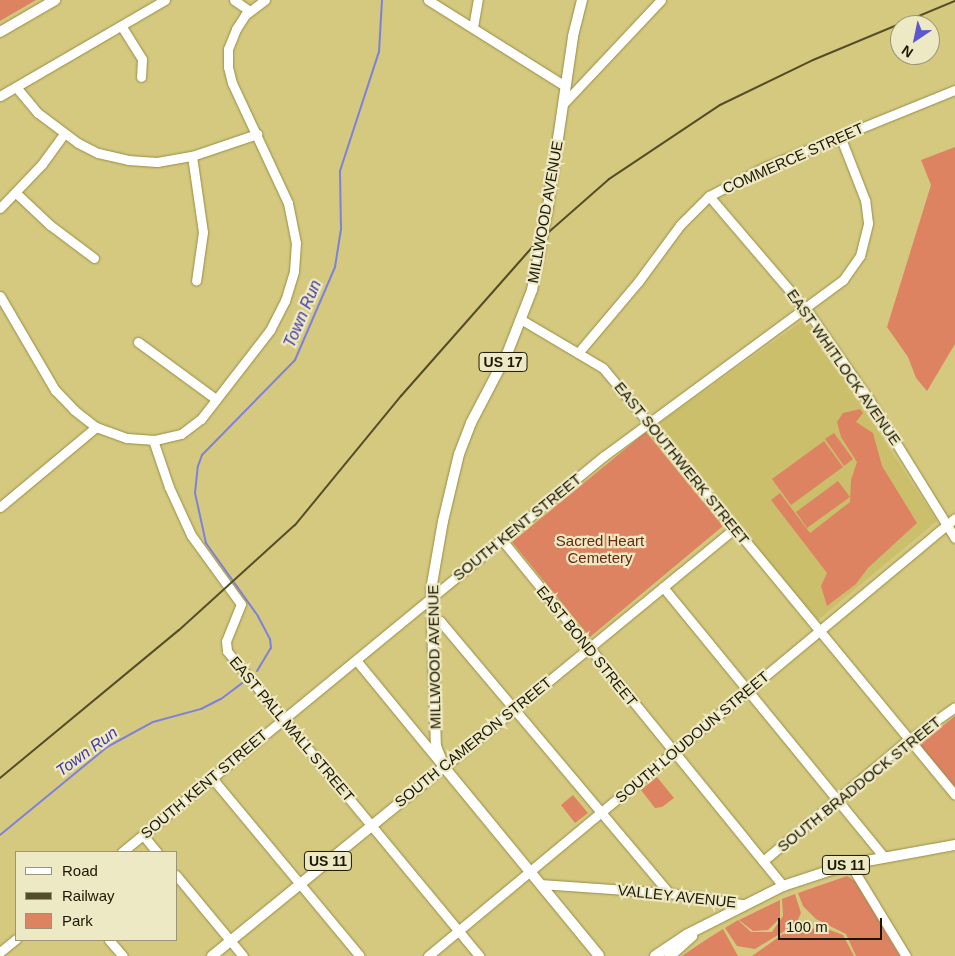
<!DOCTYPE html>
<style>
body{margin:0}
#map{position:relative;width:955px;height:956px;overflow:hidden;background:#d4c97f;font-family:Arial,sans-serif}
div>[style]{position:absolute}
[style*='--x']{left:calc(var(--x)*1px);top:calc(var(--y)*1px);width:calc(var(--w)*1px);rotate:calc(var(--a)*1deg)}
.built>*{inset:0;background:#cbbf6c}
.green>*{inset:0;background:#dd8362}
.stream>*{height:2px;margin:-1px;padding:0 1px;transform-origin:1px;border-radius:1px;background:#7e81dc}
.roads{filter:drop-shadow(0 0 1px #988d44) drop-shadow(0 0 1px #988d44)}
.minor>*{height:9px;margin:-4.5px;padding:0 4.5px;transform-origin:4.5px;border-radius:4.5px;background:#fff}
.major>*{height:10px;margin:-5px;padding:0 5px;transform-origin:5px;border-radius:5px;background:#fff}
.rail>*{height:2px;margin:-1px;padding:0 1px;transform-origin:1px;border-radius:1px;background:#544d27}
span{translate:-50% -50%;white-space:nowrap;text-align:center;line-height:1.15;-webkit-text-stroke:4.5px #eee9c5;paint-order:stroke}
.shield-label span{padding:1px 4px;background:#eee9c5;border:1px solid;border-radius:4px;-webkit-text-stroke-width:0}
.shield-label{font-size:14px;color:#1c1700;font-weight:700}
.street-label{font-size:15px;color:#1c1700}
.park-label{font-size:15px;color:#68280e}
.water-label{font-size:16px;color:#4238a3;font-style:italic}
.legend{position:absolute;left:15px;top:851px;width:162px;height:90px;box-sizing:border-box;background:#eee9c5;border:1px solid #9a9576;margin:0;padding:6px 9px;list-style:none;font-size:15px;color:#1c1700}
.legend li{display:flex;align-items:center;gap:10px;height:25px}
.legend b{width:25px;border:1px solid #9a9576}
.north{position:absolute;left:890px;top:15px;width:50px;height:50px;box-sizing:border-box;background:#eee9c5;border:1px solid #9a9576;border-radius:50%;rotate:214deg;font-size:14px;font-weight:700;line-height:20px;text-align:center;color:#1c1700}
.north::after{content:'';display:block;margin:auto;width:18px;height:22px;background:#5d57cf;clip-path:polygon(50% 0,100% 100%,50% 72%,0 100%)}
.scale{position:absolute;left:778px;top:918px;width:104px;height:22px;box-sizing:border-box;border:2px solid #1c1700;border-top:0;padding-left:6px;font-size:15px;line-height:18px;white-space:nowrap;color:#1c1700;-webkit-text-stroke:4px #eee9c5;paint-order:stroke}
</style>
<div id="map">
<div class="built">
<i style="clip-path:polygon(805px 319px,937px 521px,818px 620px,657px 425px)"></i>
</div>
<div class="green">
<i style="clip-path:polygon(0 0,36px 0,0 21px)"></i>
<i style="clip-path:polygon(955px 147px,955px 344px,927px 391px,916px 378px,908px 357px,887px 327px,931px 185px,921px 160px)"></i>
<i style="clip-path:polygon(860px 409px,863px 413px,856px 422px,873px 433px,882px 466px,917px 523px,868px 568px,856px 584px,827px 606px,821px 586px,827px 573px,771px 500px,780px 493px,810px 533px,850px 502px,851px 480px,857px 462px,841px 437px,837px 422px,843px 413px)"></i>
<i style="clip-path:polygon(646px 432px,723px 526px,590px 637px,512px 542px)"></i>
<i style="clip-path:polygon(834px 433px,853px 459px,844px 466px,825px 439px)"></i>
<i style="clip-path:polygon(824px 441px,843px 467px,791px 505px,772px 479px)"></i>
<i style="clip-path:polygon(838px 481px,850px 497px,807px 528px,796px 512px)"></i>
<i style="clip-path:polygon(955px 716px,955px 789px,919px 745px)"></i>
<i style="clip-path:polygon(657px 777px,674px 798px,662px 807px,655px 808px,641px 790px)"></i>
<i style="clip-path:polygon(573px 795px,588px 813px,575px 823px,561px 805px)"></i>
<i style="clip-path:polygon(847px 876px,855px 881px,900px 956px,856px 956px,846px 934px,816px 919px,803px 906px,798px 893px)"></i>
<i style="clip-path:polygon(795px 894px,801px 913px,796px 924px,755px 949px,737px 946px,725px 928px,738px 920px,751px 932px,772px 932px,783px 916px,782px 899px)"></i>
<i style="clip-path:polygon(780px 900px,780px 918px,768px 930px,753px 931px,739px 920px)"></i>
<i style="clip-path:polygon(822px 927px,843px 935px,854px 956px,752px 956px,783px 934px)"></i>
<i style="clip-path:polygon(723px 929px,738px 956px,682px 956px,704px 941px)"></i>
</div>
<div class="stream">
<i style="--x:257;--y:671;--w:27;--a:-59"></i>
<i style="--x:271;--y:648;--w:9;--a:-96"></i>
<i style="--x:270;--y:639;--w:26;--a:-118"></i>
<i style="--x:258;--y:616;--w:90;--a:-125.5"></i>
<i style="--x:206;--y:543;--w:51;--a:-102.4"></i>
<i style="--x:195;--y:493;--w:27;--a:-84"></i>
<i style="--x:198;--y:466;--w:12;--a:-70"></i>
<i style="--x:202;--y:455;--w:133;--a:-45.6"></i>
<i style="--x:295;--y:360;--w:101;--a:-66.7"></i>
<i style="--x:335;--y:267;--w:37;--a:-81"></i>
<i style="--x:341;--y:230;--w:59;--a:-91"></i>
<i style="--x:340;--y:171;--w:125;--a:-71.9"></i>
<i style="--x:379;--y:52;--w:52;--a:-86.7"></i>
<i style="--x:0;--y:835;--w:139;--a:-39.4"></i>
<i style="--x:107;--y:747;--w:52;--a:-28.5"></i>
<i style="--x:153;--y:722;--w:50;--a:-15.2"></i>
<i style="--x:201;--y:709;--w:22;--a:-27"></i>
<i style="--x:221;--y:699;--w:31;--a:-37"></i>
</div>
<div class="roads">
<div class="minor">
<i style="--x:234;--y:0;--w:19;--a:35"></i>
<i style="--x:428;--y:0;--w:162;--a:32.1"></i>
<i style="--x:122;--y:27;--w:38;--a:58"></i>
<i style="--x:142;--y:59;--w:18;--a:93"></i>
<i style="--x:473;--y:27;--w:27;--a:-80"></i>
<i style="--x:16;--y:87;--w:34;--a:50"></i>
<i style="--x:38;--y:113;--w:50;--a:36.9"></i>
<i style="--x:78;--y:143;--w:22;--a:27"></i>
<i style="--x:98;--y:153;--w:31;--a:13"></i>
<i style="--x:128;--y:160;--w:29;--a:4"></i>
<i style="--x:157;--y:162;--w:36;--a:-10"></i>
<i style="--x:192;--y:156;--w:69;--a:-18.7"></i>
<i style="--x:0;--y:96;--w:191;--a:-30.2"></i>
<i style="--x:563;--y:104;--w:143;--a:-46.7"></i>
<i style="--x:192;--y:156;--w:77;--a:81.8"></i>
<i style="--x:203;--y:232;--w:49;--a:98.1"></i>
<i style="--x:16;--y:193;--w:47;--a:43.3"></i>
<i style="--x:50;--y:225;--w:55;--a:36.9"></i>
<i style="--x:709;--y:196;--w:154;--a:49.5"></i>
<i style="--x:809;--y:313;--w:107;--a:55.3"></i>
<i style="--x:870;--y:401;--w:161;--a:58.2"></i>
<i style="--x:0;--y:208;--w:61;--a:-46.3"></i>
<i style="--x:42;--y:164;--w:37;--a:-54"></i>
<i style="--x:0;--y:296;--w:109;--a:59.7"></i>
<i style="--x:55;--y:390;--w:28;--a:46"></i>
<i style="--x:74;--y:410;--w:28;--a:38"></i>
<i style="--x:96;--y:427;--w:33;--a:20"></i>
<i style="--x:127;--y:438;--w:28;--a:4"></i>
<i style="--x:155;--y:440;--w:27;--a:-13"></i>
<i style="--x:181;--y:434;--w:25;--a:-37"></i>
<i style="--x:201;--y:419;--w:113;--a:-52.2"></i>
<i style="--x:270;--y:330;--w:33;--a:-63"></i>
<i style="--x:285;--y:301;--w:31;--a:-73"></i>
<i style="--x:294;--y:271;--w:28;--a:-86"></i>
<i style="--x:296;--y:243;--w:41;--a:-101.3"></i>
<i style="--x:288;--y:203;--w:132;--a:-115"></i>
<i style="--x:232;--y:83;--w:16;--a:-104"></i>
<i style="--x:228;--y:67;--w:18;--a:-90"></i>
<i style="--x:228;--y:49;--w:22;--a:-68"></i>
<i style="--x:236;--y:29;--w:17;--a:-57"></i>
<i style="--x:245;--y:15;--w:25;--a:-37"></i>
<i style="--x:522;--y:320;--w:94;--a:30.7"></i>
<i style="--x:603;--y:368;--w:553;--a:50.5"></i>
<i style="--x:138;--y:342;--w:97;--a:36.2"></i>
<i style="--x:578;--y:353;--w:93;--a:-49.8"></i>
<i style="--x:638;--y:282;--w:71;--a:-53.6"></i>
<i style="--x:680;--y:225;--w:41;--a:-45"></i>
<i style="--x:709;--y:196;--w:63;--a:-27.4"></i>
<i style="--x:765;--y:167;--w:205;--a:-22.1"></i>
<i style="--x:153;--y:440;--w:50;--a:71.2"></i>
<i style="--x:169;--y:487;--w:53;--a:65.4"></i>
<i style="--x:191;--y:535;--w:85;--a:54.1"></i>
<i style="--x:241;--y:604;--w:40;--a:112"></i>
<i style="--x:226;--y:641;--w:10;--a:84"></i>
<i style="--x:227;--y:651;--w:396;--a:50.4"></i>
<i style="--x:0;--y:507;--w:125;--a:-39.8"></i>
<i style="--x:502;--y:540;--w:446;--a:50.9"></i>
<i style="--x:663;--y:587;--w:349;--a:50.7"></i>
<i style="--x:433;--y:618;--w:8;--a:23"></i>
<i style="--x:440;--y:621;--w:356;--a:49.9"></i>
<i style="--x:356;--y:660;--w:139;--a:50.6"></i>
<i style="--x:444;--y:767;--w:377;--a:-39.4"></i>
<i style="--x:212;--y:778;--w:231;--a:50.3"></i>
<i style="--x:143;--y:835;--w:22;--a:51"></i>
<i style="--x:122;--y:852;--w:624;--a:-39.41"></i>
<i style="--x:604;--y:456;--w:297;--a:-36.4"></i>
<i style="--x:843;--y:280;--w:29;--a:-55"></i>
<i style="--x:860;--y:256;--w:34;--a:-76"></i>
<i style="--x:868;--y:223;--w:23;--a:-97"></i>
<i style="--x:865;--y:200;--w:69;--a:-111.3"></i>
<i style="--x:763;--y:861;--w:184;--a:-39.9"></i>
<i style="--x:904;--y:743;--w:62;--a:-35.2"></i>
<i style="--x:850;--y:864;--w:108;--a:58.7"></i>
<i style="--x:176;--y:875;--w:105;--a:50.4"></i>
<i style="--x:540;--y:884;--w:129;--a:4"></i>
<i style="--x:669;--y:893;--w:75;--a:8.5"></i>
<i style="--x:109;--y:940;--w:21;--a:49"></i>
<i style="--x:0;--y:952;--w:21;--a:-39"></i>
<i style="--x:428;--y:956;--w:685;--a:-39.73"></i>
</div>
<div class="major">
<i style="--x:582;--y:0;--w:38;--a:104"></i>
<i style="--x:573;--y:37;--w:178;--a:98.4"></i>
<i style="--x:547;--y:213;--w:78;--a:101"></i>
<i style="--x:532;--y:290;--w:69;--a:111.3"></i>
<i style="--x:507;--y:354;--w:78;--a:117.6"></i>
<i style="--x:471;--y:423;--w:33;--a:111"></i>
<i style="--x:459;--y:454;--w:69;--a:103.4"></i>
<i style="--x:443;--y:521;--w:70;--a:99.9"></i>
<i style="--x:431;--y:590;--w:156;--a:88.2"></i>
<i style="--x:436;--y:746;--w:22;--a:69"></i>
<i style="--x:444;--y:767;--w:244;--a:50.6"></i>
<i style="--x:0;--y:32;--w:64;--a:-30.2"></i>
<i style="--x:212;--y:956;--w:299;--a:-39.2"></i>
<i style="--x:655;--y:956;--w:37;--a:-34"></i>
<i style="--x:686;--y:935;--w:109;--a:-26.8"></i>
<i style="--x:783;--y:886;--w:71;--a:-18.2"></i>
<i style="--x:850;--y:864;--w:107;--a:-10.3"></i>
<i style="--x:670;--y:956;--w:30;--a:-42"></i>
</div>
</div>
<div class="rail">
<i style="--x:0;--y:778;--w:232;--a:-39.6"></i>
<i style="--x:179;--y:630;--w:156;--a:-42.2"></i>
<i style="--x:295;--y:525;--w:167;--a:-50.6"></i>
<i style="--x:401;--y:396;--w:201;--a:-48.6"></i>
<i style="--x:534;--y:245;--w:100;--a:-41.3"></i>
<i style="--x:609;--y:179;--w:133;--a:-33.7"></i>
<i style="--x:720;--y:105;--w:103;--a:-25.8"></i>
<i style="--x:813;--y:60;--w:154;--a:-22.6"></i>
</div>
<div class="shield-label">
<span style="left:503px;top:362px">US 17</span>
<span style="left:328px;top:861px">US 11</span>
<span style="left:846px;top:865px">US 11</span>
</div>
<div class="street-label">
<span style="left:793px;top:158px;rotate:-24deg">COMMERCE STREET</span>
<span style="left:545px;top:212px;rotate:-80deg">MILLWOOD AVENUE</span>
<span style="left:844px;top:367px;rotate:55deg">EAST WHITLOCK AVENUE</span>
<span style="left:682px;top:463px;rotate:51deg">EAST SOUTHWERK STREET</span>
<span style="left:517px;top:527px;rotate:-39deg">SOUTH KENT STREET</span>
<span style="left:587px;top:646px;rotate:51deg">EAST BOND STREET</span>
<span style="left:434px;top:657px;rotate:-91deg">MILLWOOD AVENUE</span>
<span style="left:292px;top:729px;rotate:50deg">EAST PALL MALL STREET</span>
<span style="left:692px;top:737px;rotate:-40deg">SOUTH LOUDOUN STREET</span>
<span style="left:473px;top:742px;rotate:-39deg">SOUTH CAMERON STREET</span>
<span style="left:204px;top:784px;rotate:-40deg">SOUTH KENT STREET</span>
<span style="left:859px;top:784px;rotate:-39deg">SOUTH BRADDOCK STREET</span>
<span style="left:677px;top:896px;rotate:6deg">VALLEY AVENUE</span>
</div>
<div class="park-label">
<span style="left:600px;top:549px">Sacred Heart<br>Cemetery</span>
</div>
<div class="water-label">
<span style="left:303px;top:314px;rotate:-67deg">Town Run</span>
<span style="left:87px;top:752px;rotate:-36deg">Town Run</span>
</div>
<ul class="legend">
<li><b style="height:6px;background:#fff"></b>Road</li>
<li><b style="height:6px;background:#544d27"></b>Railway</li>
<li><b style="height:14px;background:#dd8362"></b>Park</li>
</ul>
<div class="north">N</div>
<div class="scale">100 m</div>
</div>
